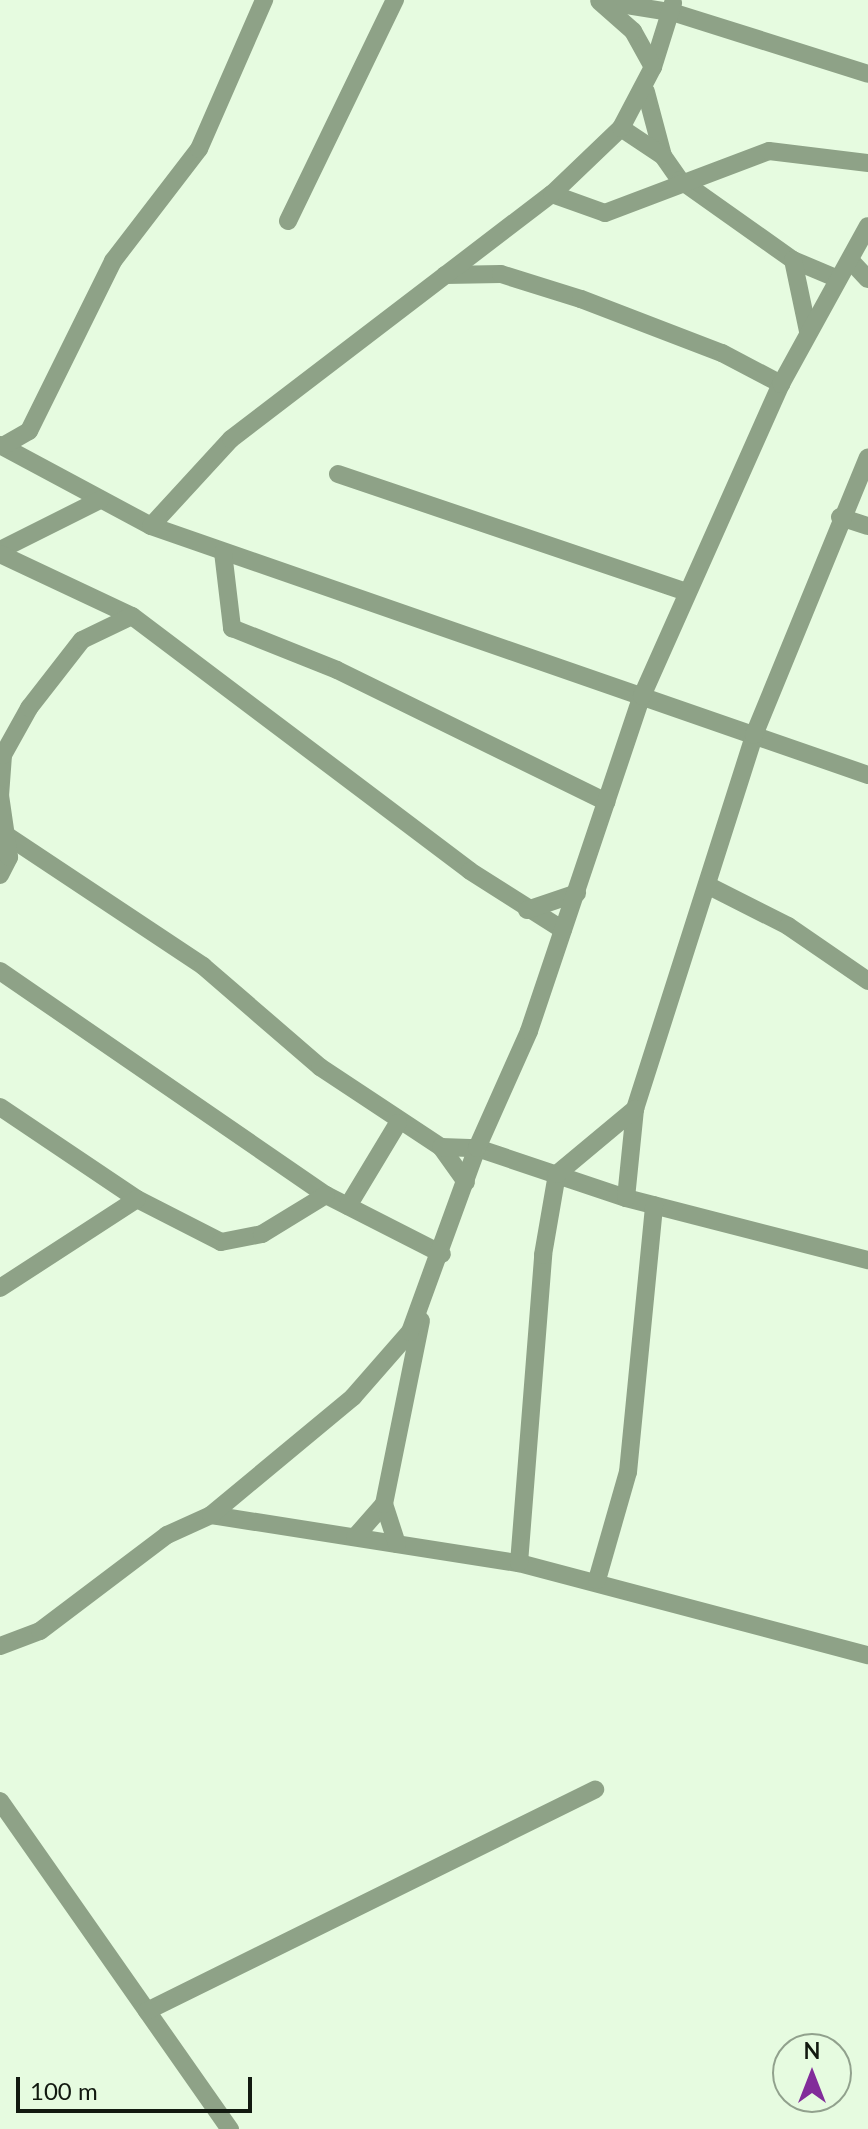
<!DOCTYPE html>
<style>
body{margin:0}
#map{position:relative;width:868px;height:2129px;overflow:hidden;background:#e6fbe0;font-family:Lato,sans-serif}
div>[style]{position:absolute}
[style*='--x']{left:calc(var(--x)*1px);top:calc(var(--y)*1px);width:calc(var(--w)*1px);rotate:calc(var(--a)*1deg)}
.minor>*{height:18px;margin:-9px;padding:0 9px;transform-origin:9px;border-radius:9px;background:#8ea287}
span{translate:-50% -50%;white-space:nowrap;text-align:center;line-height:1.15;-webkit-text-stroke:6px #e6fbe0;paint-order:stroke}
.north{position:absolute;left:772px;top:2033px;width:80px;height:80px;box-sizing:border-box;background:#e6fbe0;border:2px solid #91a18d;border-radius:50%;rotate:0deg;font-size:22px;font-weight:700;line-height:32px;text-align:center;color:#121910}
.north::after{content:'';display:block;margin:auto;width:28px;height:36px;background:#822c9a;clip-path:polygon(50% 0,100% 100%,50% 72%,0 100%)}
.scale{position:absolute;left:16px;top:2077px;width:236px;height:36px;box-sizing:border-box;border:4px solid #121910;border-top:0;padding-left:10px;font-size:24px;line-height:28px;white-space:nowrap;color:#121910;-webkit-text-stroke:6px #e6fbe0;paint-order:stroke}
</style>
<div id="map">
<div class="minor">
<i style="--x:602;--y:1;--w:74;--a:9.3"></i>
<i style="--x:675;--y:13;--w:202;--a:17.5"></i>
<i style="--x:653;--y:67;--w:67;--a:-72.6"></i>
<i style="--x:646;--y:92;--w:66;--a:75.1"></i>
<i style="--x:663;--y:156;--w:29;--a:55"></i>
<i style="--x:680;--y:180;--w:138;--a:35.3"></i>
<i style="--x:793;--y:260;--w:49;--a:22.9"></i>
<i style="--x:621;--y:128;--w:50;--a:33.7"></i>
<i style="--x:552;--y:194;--w:56;--a:19.7"></i>
<i style="--x:605;--y:213;--w:175;--a:-20.7"></i>
<i style="--x:769;--y:151;--w:100;--a:6.9"></i>
<i style="--x:288;--y:221;--w:246;--a:-64.2"></i>
<i style="--x:793;--y:260;--w:73;--a:78.1"></i>
<i style="--x:850;--y:260;--w:26;--a:47"></i>
<i style="--x:445;--y:275;--w:56;--a:-1"></i>
<i style="--x:501;--y:274;--w:84;--a:17.4"></i>
<i style="--x:581;--y:299;--w:151;--a:21"></i>
<i style="--x:722;--y:353;--w:67;--a:27.7"></i>
<i style="--x:0;--y:445;--w:171;--a:28.2"></i>
<i style="--x:151;--y:526;--w:759;--a:19.15"></i>
<i style="--x:3;--y:446;--w:30;--a:-30"></i>
<i style="--x:29;--y:431;--w:190;--a:-63.7"></i>
<i style="--x:113;--y:261;--w:141;--a:-52.5"></i>
<i style="--x:199;--y:149;--w:163;--a:-66.4"></i>
<i style="--x:338;--y:474;--w:368;--a:18.7"></i>
<i style="--x:840;--y:517;--w:29;--a:18"></i>
<i style="--x:151;--y:526;--w:118;--a:-47.4"></i>
<i style="--x:231;--y:439;--w:404;--a:-37.4"></i>
<i style="--x:552;--y:194;--w:95;--a:-43.7"></i>
<i style="--x:621;--y:128;--w:69;--a:-62.3"></i>
<i style="--x:653;--y:67;--w:41;--a:-119.1"></i>
<i style="--x:633;--y:31;--w:45;--a:-138.6"></i>
<i style="--x:0;--y:550;--w:112;--a:-26.6"></i>
<i style="--x:223;--y:552;--w:77;--a:83.2"></i>
<i style="--x:232;--y:628;--w:113;--a:21.8"></i>
<i style="--x:337;--y:670;--w:300;--a:26.1"></i>
<i style="--x:0;--y:554;--w:146;--a:25.2"></i>
<i style="--x:132;--y:616;--w:423;--a:37"></i>
<i style="--x:470;--y:871;--w:110;--a:32.4"></i>
<i style="--x:0;--y:796;--w:41;--a:-85.8"></i>
<i style="--x:3;--y:755;--w:54;--a:-61"></i>
<i style="--x:29;--y:708;--w:86;--a:-52.1"></i>
<i style="--x:82;--y:640;--w:55;--a:-25.6"></i>
<i style="--x:0;--y:831;--w:244;--a:33.6"></i>
<i style="--x:203;--y:966;--w:155;--a:40.8"></i>
<i style="--x:320;--y:1067;--w:145;--a:33.5"></i>
<i style="--x:441;--y:1147;--w:43;--a:54.5"></i>
<i style="--x:0;--y:875;--w:20;--a:-63"></i>
<i style="--x:9;--y:857;--w:63;--a:-98.3"></i>
<i style="--x:707;--y:885;--w:91;--a:26.8"></i>
<i style="--x:788;--y:926;--w:97;--a:34.5"></i>
<i style="--x:527;--y:910;--w:53;--a:-18.8"></i>
<i style="--x:0;--y:971;--w:396;--a:34.5"></i>
<i style="--x:326;--y:1195;--w:130;--a:27"></i>
<i style="--x:0;--y:1107;--w:165;--a:33.9"></i>
<i style="--x:137;--y:1199;--w:94;--a:27.1"></i>
<i style="--x:221;--y:1242;--w:42;--a:-11"></i>
<i style="--x:262;--y:1234;--w:75;--a:-31.4"></i>
<i style="--x:441;--y:1147;--w:36;--a:2"></i>
<i style="--x:477;--y:1148;--w:157;--a:18.6"></i>
<i style="--x:626;--y:1198;--w:250;--a:14.4"></i>
<i style="--x:626;--y:1198;--w:89;--a:-84.2"></i>
<i style="--x:635;--y:1109;--w:392;--a:-72.3"></i>
<i style="--x:754;--y:735;--w:300;--a:-67.7"></i>
<i style="--x:348;--y:1206;--w:97;--a:-58.9"></i>
<i style="--x:0;--y:1288;--w:163;--a:-33"></i>
<i style="--x:211;--y:1515;--w:312;--a:8.9"></i>
<i style="--x:519;--y:1563;--w:361;--a:14.8"></i>
<i style="--x:355;--y:1537;--w:44;--a:-48.7"></i>
<i style="--x:397;--y:1544;--w:42;--a:-108"></i>
<i style="--x:384;--y:1504;--w:187;--a:-78.6"></i>
<i style="--x:519;--y:1563;--w:309;--a:-85.5"></i>
<i style="--x:543;--y:1255;--w:82;--a:-80.2"></i>
<i style="--x:557;--y:1174;--w:102;--a:-39.8"></i>
<i style="--x:597;--y:1580;--w:112;--a:-74"></i>
<i style="--x:628;--y:1472;--w:268;--a:-84.4"></i>
<i style="--x:0;--y:1646;--w:43;--a:-20.6"></i>
<i style="--x:40;--y:1631;--w:159;--a:-37.1"></i>
<i style="--x:167;--y:1535;--w:48;--a:-24.4"></i>
<i style="--x:211;--y:1515;--w:185;--a:-39.7"></i>
<i style="--x:353;--y:1397;--w:86;--a:-48.8"></i>
<i style="--x:410;--y:1332;--w:196;--a:-70"></i>
<i style="--x:477;--y:1148;--w:128;--a:-66"></i>
<i style="--x:529;--y:1031;--w:354;--a:-71.4"></i>
<i style="--x:642;--y:696;--w:342;--a:-66"></i>
<i style="--x:781;--y:384;--w:180;--a:-61.2"></i>
<i style="--x:0;--y:1801;--w:401;--a:55"></i>
<i style="--x:147;--y:2011;--w:500;--a:-26.3"></i>
</div>
<div class="north">N</div>
<div class="scale">100 m</div>
</div>
